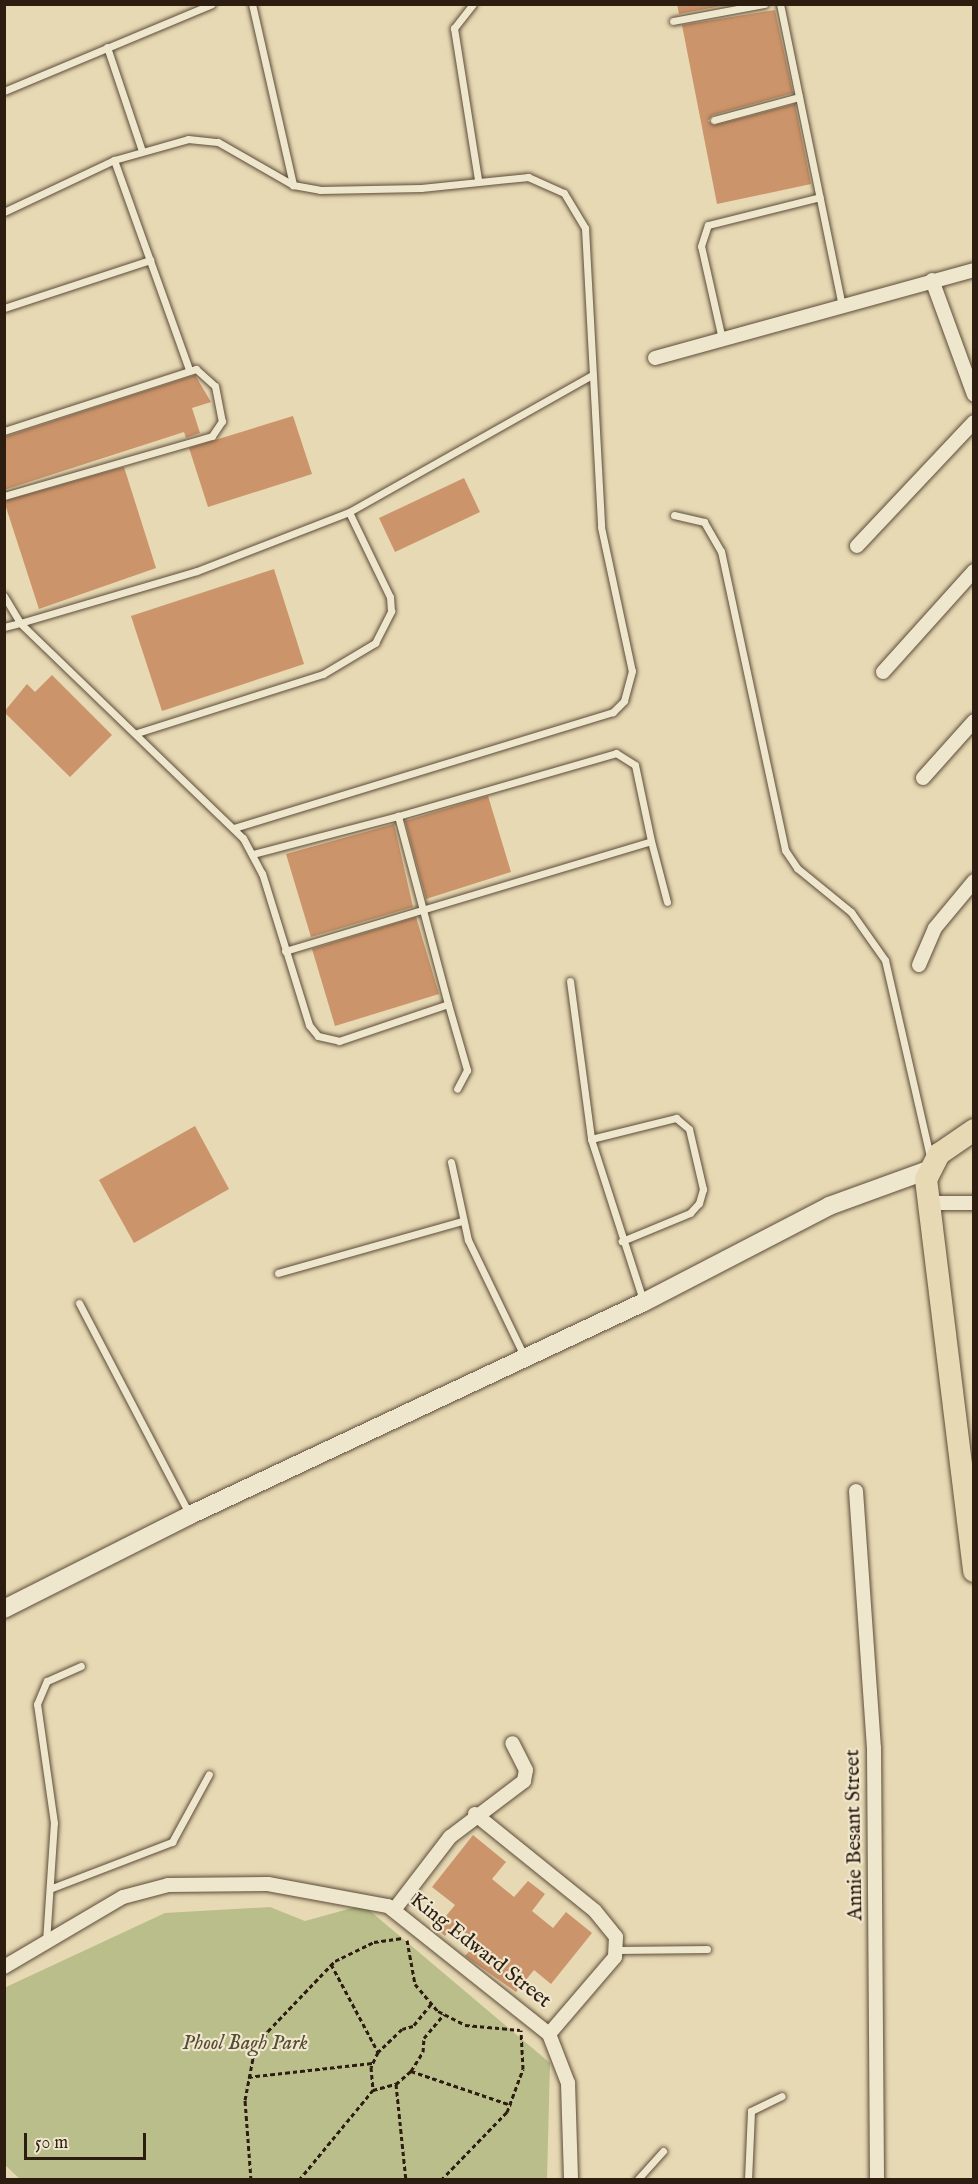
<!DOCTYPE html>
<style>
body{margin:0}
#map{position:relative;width:978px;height:2184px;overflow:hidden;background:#e7d9b3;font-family:"IM FELL English",serif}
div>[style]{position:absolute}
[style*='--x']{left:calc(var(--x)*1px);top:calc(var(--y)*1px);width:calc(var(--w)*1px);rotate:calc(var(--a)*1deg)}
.green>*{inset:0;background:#b9be8a}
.building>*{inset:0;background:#cc946a}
.path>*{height:3px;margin-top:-1.5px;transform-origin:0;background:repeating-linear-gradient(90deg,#2d1d11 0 4.5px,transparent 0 7.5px)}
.roads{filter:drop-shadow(0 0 2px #5c4c3a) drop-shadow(0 0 2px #5c4c3a)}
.service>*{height:7px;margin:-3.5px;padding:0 3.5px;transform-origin:3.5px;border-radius:3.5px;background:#efe6ce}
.minor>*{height:14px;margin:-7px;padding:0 7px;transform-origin:7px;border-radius:7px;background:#efe6ce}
.tertiary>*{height:18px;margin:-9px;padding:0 9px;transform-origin:9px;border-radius:9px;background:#efe6ce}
.primary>*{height:22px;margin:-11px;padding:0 11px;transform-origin:11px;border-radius:11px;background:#e7d9b3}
span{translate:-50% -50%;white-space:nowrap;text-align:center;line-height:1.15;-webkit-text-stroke:4.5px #efe6ce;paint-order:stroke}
.street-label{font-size:21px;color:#2d1d11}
.park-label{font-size:21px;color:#574d35;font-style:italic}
.frame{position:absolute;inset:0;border:6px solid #2d1d11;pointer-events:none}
.scale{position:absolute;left:24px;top:2133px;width:122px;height:27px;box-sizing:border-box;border:3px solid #2d1d11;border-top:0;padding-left:8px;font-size:18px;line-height:21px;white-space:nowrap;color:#2d1d11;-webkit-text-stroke:4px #efe6ce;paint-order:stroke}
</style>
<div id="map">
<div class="green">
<i style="clip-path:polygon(363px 1905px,550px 2063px,547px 2179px,20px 2179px,5px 2165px,4px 1988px,165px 1913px,270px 1907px,305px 1921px)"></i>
</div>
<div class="building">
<i style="clip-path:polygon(677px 4px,731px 4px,679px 14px)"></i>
<i style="clip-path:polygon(775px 10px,793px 93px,713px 115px,708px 121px,715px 125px,795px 104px,811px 184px,717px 204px,682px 25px)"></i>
<i style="clip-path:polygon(195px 375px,211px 402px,192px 408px,200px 433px,186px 438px,184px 432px,4px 490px,4px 437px)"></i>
<i style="clip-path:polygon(293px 416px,312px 474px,208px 507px,189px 448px)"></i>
<i style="clip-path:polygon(124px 467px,156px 568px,39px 609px,4px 501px)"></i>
<i style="clip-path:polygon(464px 478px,480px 512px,395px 552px,379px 518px)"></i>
<i style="clip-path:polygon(274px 569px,304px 664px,162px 711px,131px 616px)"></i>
<i style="clip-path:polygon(52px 675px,112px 735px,70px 777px,4px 712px,27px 684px,35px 692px)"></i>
<i style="clip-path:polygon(488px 796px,511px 872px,426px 899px,405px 821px)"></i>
<i style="clip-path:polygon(394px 824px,413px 907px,311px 937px,286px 854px)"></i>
<i style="clip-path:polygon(416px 917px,439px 994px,335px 1026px,312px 949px)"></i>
<i style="clip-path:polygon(195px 1126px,229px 1189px,134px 1243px,99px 1180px)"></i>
<i style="clip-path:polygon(473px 1835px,506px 1862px,492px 1879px,514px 1897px,528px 1881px,545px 1894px,532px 1911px,553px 1928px,566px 1912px,592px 1933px,551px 1984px,534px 1970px,516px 1992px,465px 1956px,476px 1943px,454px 1925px,445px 1936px,436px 1928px,455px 1905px,432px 1887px)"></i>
</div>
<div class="path">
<i style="--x:407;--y:1940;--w:45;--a:79.7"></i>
<i style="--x:415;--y:1984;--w:35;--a:50"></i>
<i style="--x:438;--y:2011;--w:30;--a:27"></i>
<i style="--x:465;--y:2025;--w:55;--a:5.2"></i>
<i style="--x:331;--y:1964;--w:100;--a:61.9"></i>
<i style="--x:431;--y:2004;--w:28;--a:129"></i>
<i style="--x:413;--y:2026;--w:11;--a:165"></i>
<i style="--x:402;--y:2029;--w:33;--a:136"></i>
<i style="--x:378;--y:2052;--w:17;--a:115"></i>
<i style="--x:371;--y:2067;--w:23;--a:85"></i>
<i style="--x:373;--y:2090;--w:24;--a:-15"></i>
<i style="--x:396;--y:2084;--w:20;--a:-41"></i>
<i style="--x:411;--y:2071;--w:22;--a:-58"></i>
<i style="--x:423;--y:2052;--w:14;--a:-86"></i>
<i style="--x:424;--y:2038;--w:31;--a:-50"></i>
<i style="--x:411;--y:2071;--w:106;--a:18.8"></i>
<i style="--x:248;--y:2077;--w:125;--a:-6.4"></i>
<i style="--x:396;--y:2084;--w:97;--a:84.1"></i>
<i style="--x:251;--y:2180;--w:80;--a:-94.3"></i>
<i style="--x:245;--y:2100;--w:43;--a:-79.2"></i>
<i style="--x:253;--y:2058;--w:31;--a:-61"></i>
<i style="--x:268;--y:2031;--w:97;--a:-46.3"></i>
<i style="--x:335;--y:1961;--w:43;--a:-26"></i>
<i style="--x:374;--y:1942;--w:29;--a:-8"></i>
<i style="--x:299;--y:2180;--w:117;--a:-50.6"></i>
<i style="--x:441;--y:2180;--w:95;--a:-45.9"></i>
<i style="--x:507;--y:2112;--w:46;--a:-69.6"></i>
<i style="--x:523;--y:2069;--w:39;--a:-93"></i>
</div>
<div class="roads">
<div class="service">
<i style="--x:252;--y:4;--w:186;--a:77.2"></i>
<i style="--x:473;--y:4;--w:31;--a:128"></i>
<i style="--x:454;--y:28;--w:154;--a:81"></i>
<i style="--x:780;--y:4;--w:307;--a:78.4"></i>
<i style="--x:673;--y:21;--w:93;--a:-10.6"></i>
<i style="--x:107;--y:47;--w:110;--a:71.4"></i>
<i style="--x:4;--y:91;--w:225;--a:-22.7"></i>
<i style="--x:714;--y:120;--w:88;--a:-15.1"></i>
<i style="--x:114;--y:160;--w:223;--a:70.3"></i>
<i style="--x:4;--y:212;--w:122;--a:-25.3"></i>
<i style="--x:114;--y:160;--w:77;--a:-15.8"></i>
<i style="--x:188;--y:139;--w:30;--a:6"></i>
<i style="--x:218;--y:142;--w:86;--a:29.8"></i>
<i style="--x:293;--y:185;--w:27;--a:10"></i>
<i style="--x:320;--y:190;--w:101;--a:-1.1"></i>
<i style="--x:421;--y:188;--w:108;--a:-5.9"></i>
<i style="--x:528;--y:177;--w:39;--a:24"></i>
<i style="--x:564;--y:193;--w:41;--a:59"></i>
<i style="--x:585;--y:228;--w:299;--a:86.9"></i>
<i style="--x:601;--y:527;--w:147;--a:77.9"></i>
<i style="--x:632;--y:671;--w:31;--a:105"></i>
<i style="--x:624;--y:701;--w:16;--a:135"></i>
<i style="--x:613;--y:712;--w:396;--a:163"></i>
<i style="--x:4;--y:308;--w:154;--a:-18.2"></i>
<i style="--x:722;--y:339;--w:95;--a:-102.7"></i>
<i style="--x:701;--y:246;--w:22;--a:-72"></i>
<i style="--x:708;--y:225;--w:115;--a:-14"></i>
<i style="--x:4;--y:431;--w:202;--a:-17.9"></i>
<i style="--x:196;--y:369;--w:25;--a:42"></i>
<i style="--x:215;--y:386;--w:36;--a:79"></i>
<i style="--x:222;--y:421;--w:18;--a:124"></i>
<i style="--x:212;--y:436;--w:216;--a:163.9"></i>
<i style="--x:674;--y:515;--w:31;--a:13"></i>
<i style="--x:704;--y:522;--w:34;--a:60"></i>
<i style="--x:721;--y:551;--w:306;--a:77.9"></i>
<i style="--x:785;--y:850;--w:22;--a:56"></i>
<i style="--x:797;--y:868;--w:70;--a:39.2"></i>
<i style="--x:851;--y:912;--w:59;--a:54.7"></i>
<i style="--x:885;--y:960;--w:202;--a:77.1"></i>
<i style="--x:4;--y:596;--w:31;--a:59"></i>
<i style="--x:20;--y:623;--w:184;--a:-16.4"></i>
<i style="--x:197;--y:571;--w:163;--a:-21.2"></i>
<i style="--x:349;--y:512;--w:277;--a:-29.4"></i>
<i style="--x:4;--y:627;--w:16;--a:-14"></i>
<i style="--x:20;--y:623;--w:310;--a:44"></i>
<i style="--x:243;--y:838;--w:40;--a:62"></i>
<i style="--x:262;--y:873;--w:159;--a:72.8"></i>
<i style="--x:309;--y:1025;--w:14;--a:51"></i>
<i style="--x:318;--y:1036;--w:22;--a:13"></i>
<i style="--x:339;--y:1041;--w:115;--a:-18.7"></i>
<i style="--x:448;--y:1004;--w:195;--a:-104.9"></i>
<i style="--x:398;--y:816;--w:150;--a:165.3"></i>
<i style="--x:137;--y:733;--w:195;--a:-17.6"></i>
<i style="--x:323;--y:674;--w:61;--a:-30.8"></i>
<i style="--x:375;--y:643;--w:36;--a:-63"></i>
<i style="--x:391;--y:611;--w:14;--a:-94"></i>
<i style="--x:390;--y:597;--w:94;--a:-115.8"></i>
<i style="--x:398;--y:816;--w:227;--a:-16.1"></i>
<i style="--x:616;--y:753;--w:22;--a:32"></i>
<i style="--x:635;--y:765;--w:78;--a:78.1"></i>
<i style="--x:285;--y:951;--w:382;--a:-16.7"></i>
<i style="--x:651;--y:841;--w:63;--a:75.3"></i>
<i style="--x:570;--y:981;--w:159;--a:82.4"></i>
<i style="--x:591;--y:1139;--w:169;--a:72.1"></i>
<i style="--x:448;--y:1004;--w:69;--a:73.9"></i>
<i style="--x:467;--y:1070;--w:21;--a:118"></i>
<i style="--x:591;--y:1139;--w:88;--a:-13.9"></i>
<i style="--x:676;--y:1118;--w:17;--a:40"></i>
<i style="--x:689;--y:1129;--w:62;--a:76.9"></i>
<i style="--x:703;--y:1189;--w:15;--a:106"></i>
<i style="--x:699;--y:1203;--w:13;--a:132"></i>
<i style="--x:690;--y:1213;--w:74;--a:157.6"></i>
<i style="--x:451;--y:1162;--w:80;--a:77.7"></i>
<i style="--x:468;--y:1240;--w:129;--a:64.2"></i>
<i style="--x:278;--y:1273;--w:191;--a:-15.8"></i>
<i style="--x:79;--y:1303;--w:239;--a:62.4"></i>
<i style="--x:52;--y:1888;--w:129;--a:-21"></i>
<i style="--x:172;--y:1842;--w:77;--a:-61.4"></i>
<i style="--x:46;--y:1942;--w:119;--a:-86.2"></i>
<i style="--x:54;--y:1823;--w:120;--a:-98.1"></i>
<i style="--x:37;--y:1704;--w:25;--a:-67"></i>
<i style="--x:47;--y:1681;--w:37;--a:-24"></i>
<i style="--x:618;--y:1950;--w:89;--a:-0.6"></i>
<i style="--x:637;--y:2180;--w:39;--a:-48"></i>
<i style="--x:748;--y:2180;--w:69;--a:-87.5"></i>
<i style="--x:751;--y:2111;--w:34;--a:-26"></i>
</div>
<div class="minor">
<i style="--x:932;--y:280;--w:122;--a:69.9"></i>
<i style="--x:655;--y:358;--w:331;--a:-15.4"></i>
<i style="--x:857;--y:546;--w:170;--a:-46.7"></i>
<i style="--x:883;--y:672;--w:136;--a:-48"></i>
<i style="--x:923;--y:778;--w:76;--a:-48.2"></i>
<i style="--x:919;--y:965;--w:40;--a:-66.6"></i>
<i style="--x:935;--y:928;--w:61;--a:-50.3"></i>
<i style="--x:928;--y:1203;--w:46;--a:0"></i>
<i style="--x:856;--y:1491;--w:258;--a:86"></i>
<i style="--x:874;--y:1748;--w:432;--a:89.6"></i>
<i style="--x:475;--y:1814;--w:154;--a:38.9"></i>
<i style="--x:595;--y:1911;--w:33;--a:51"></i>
<i style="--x:616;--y:1937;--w:20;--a:93"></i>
<i style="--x:615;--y:1957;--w:101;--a:130.6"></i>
<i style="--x:394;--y:1910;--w:92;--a:-52.5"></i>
<i style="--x:450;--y:1837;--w:93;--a:-37.1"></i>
<i style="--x:524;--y:1781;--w:11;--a:-80"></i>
<i style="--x:526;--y:1770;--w:30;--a:-117"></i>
<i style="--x:4;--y:1967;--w:138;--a:-30.5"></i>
<i style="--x:123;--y:1897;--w:47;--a:-14.9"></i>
<i style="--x:168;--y:1885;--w:100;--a:-0.6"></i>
<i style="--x:268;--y:1884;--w:122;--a:10.4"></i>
<i style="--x:388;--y:1906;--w:206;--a:38.5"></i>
<i style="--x:549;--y:2034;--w:53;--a:68.8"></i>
<i style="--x:568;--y:2083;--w:97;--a:88.2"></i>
</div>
<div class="tertiary">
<i style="--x:4;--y:1609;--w:208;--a:-26.8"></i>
<i style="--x:190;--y:1515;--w:501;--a:-25.13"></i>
<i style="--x:644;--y:1302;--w:208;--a:-27.4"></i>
<i style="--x:829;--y:1206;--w:105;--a:-20"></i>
</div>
<div class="primary">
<i style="--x:974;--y:1130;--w:42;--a:145.6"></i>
<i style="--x:939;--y:1154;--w:28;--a:117"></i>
<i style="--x:926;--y:1179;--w:395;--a:83"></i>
</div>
</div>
<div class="street-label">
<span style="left:855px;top:1835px;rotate:-91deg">Annie Besant Street</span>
<span style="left:480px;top:1951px;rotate:38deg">King Edward Street</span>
</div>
<div class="park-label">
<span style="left:245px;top:2044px">Phool Bagh Park</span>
</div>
<div class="frame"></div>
<div class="scale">50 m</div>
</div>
